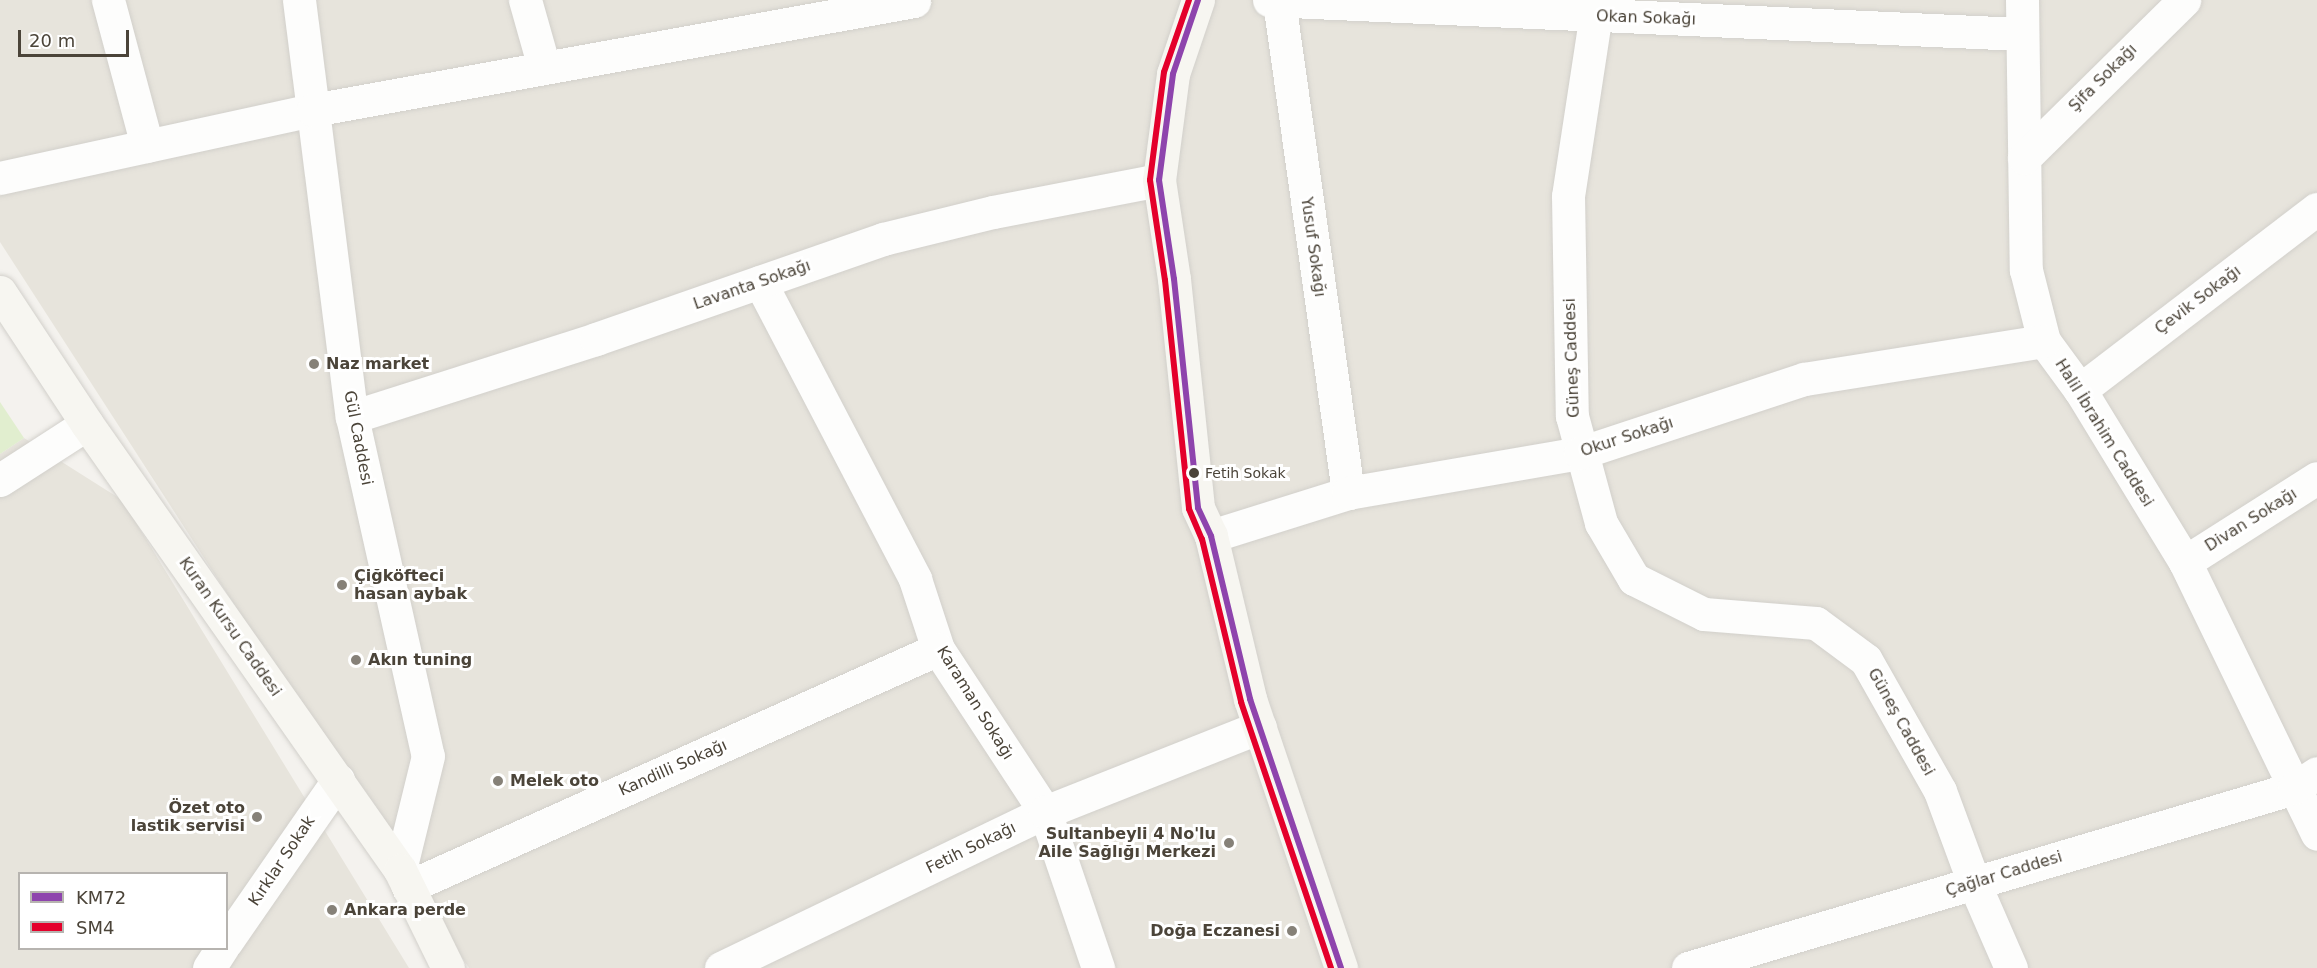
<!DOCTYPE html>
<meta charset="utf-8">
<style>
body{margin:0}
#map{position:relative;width:2317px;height:968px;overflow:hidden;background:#f4f2ee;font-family:"DejaVu Sans",sans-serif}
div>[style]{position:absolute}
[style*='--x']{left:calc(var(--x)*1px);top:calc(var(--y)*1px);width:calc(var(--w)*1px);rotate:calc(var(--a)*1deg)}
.residential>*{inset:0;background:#e7e4dc}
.green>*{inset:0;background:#e1eecf}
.roads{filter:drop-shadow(0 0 2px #d2d0cb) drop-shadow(0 0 2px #d2d0cb)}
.street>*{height:33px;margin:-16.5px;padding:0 16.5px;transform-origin:16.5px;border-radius:16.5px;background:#fdfdfc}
.secondary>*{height:33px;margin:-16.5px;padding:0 16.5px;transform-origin:16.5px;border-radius:16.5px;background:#f7f6f1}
.bus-1>*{height:6px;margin:-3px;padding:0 3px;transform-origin:3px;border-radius:3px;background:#8e44ad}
.bus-2>*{height:6px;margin:-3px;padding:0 3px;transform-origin:3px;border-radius:3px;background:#e4002b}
.dots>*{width:16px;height:16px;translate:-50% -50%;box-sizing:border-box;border:3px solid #fff;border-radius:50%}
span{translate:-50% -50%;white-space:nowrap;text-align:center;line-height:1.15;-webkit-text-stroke:6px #fff;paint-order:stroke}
.bus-label{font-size:14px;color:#4b4439}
.left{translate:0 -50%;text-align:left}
.street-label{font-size:16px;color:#4b4439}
.poi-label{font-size:16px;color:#4b4439;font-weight:700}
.right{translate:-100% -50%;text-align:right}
.legend{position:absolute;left:18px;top:872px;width:210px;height:78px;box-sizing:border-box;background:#fff;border:2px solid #b7b4b0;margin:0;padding:8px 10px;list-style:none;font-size:18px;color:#4b4439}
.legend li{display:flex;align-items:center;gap:12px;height:30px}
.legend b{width:30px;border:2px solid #b7b4b0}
.scale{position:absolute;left:18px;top:30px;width:111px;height:27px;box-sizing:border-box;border:3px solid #4b4439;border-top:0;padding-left:8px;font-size:18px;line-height:21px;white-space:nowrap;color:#4b4439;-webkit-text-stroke:4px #fff;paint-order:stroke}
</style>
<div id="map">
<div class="residential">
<i style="clip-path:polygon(0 0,2317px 0,2317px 968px,469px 968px,0 242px)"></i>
<i style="clip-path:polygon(evenodd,24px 438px,122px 500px,409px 968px,0 968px,0 454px,24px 438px,20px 874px,226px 874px,226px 948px,20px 948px,20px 874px)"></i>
</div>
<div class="green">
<i style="clip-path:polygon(0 402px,24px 438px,0 454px)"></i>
</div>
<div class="roads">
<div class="street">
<i style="--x:108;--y:0;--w:151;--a:75"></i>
<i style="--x:299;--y:0;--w:420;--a:82.8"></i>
<i style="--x:352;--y:417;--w:347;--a:77.4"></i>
<i style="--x:428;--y:756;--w:117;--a:103.8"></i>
<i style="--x:525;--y:0;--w:70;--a:74.2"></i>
<i style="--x:1269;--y:0;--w:754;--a:2.59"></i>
<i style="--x:1598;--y:0;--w:198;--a:98.7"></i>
<i style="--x:1568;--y:196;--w:220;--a:89"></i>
<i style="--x:1572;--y:416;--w:111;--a:74.8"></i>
<i style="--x:1601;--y:523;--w:65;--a:59.5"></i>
<i style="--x:1634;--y:579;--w:78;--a:26.6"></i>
<i style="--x:1704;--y:614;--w:112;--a:4.6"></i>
<i style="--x:1816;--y:623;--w:62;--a:36.5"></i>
<i style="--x:1866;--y:660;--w:150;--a:60.5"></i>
<i style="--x:1940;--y:791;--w:98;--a:69.7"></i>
<i style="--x:1974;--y:883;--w:93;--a:66.5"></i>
<i style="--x:2022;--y:0;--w:270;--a:89.2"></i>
<i style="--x:2026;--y:270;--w:73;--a:75.8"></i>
<i style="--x:2044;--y:341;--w:61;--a:53.7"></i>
<i style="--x:2080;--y:390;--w:202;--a:58.6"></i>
<i style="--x:2185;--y:562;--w:302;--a:64.1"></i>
<i style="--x:1279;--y:1;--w:497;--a:82"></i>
<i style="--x:2024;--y:158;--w:225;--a:-44.6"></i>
<i style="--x:0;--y:178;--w:320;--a:-12.3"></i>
<i style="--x:313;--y:110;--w:611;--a:-10.28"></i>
<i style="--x:760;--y:282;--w:335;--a:62.4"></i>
<i style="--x:915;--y:579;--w:74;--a:71.8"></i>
<i style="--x:938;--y:649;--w:195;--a:56.7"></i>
<i style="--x:1045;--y:812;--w:165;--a:71.2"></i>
<i style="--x:2080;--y:390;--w:298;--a:-37.4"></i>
<i style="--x:352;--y:417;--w:256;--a:-17.7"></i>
<i style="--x:596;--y:339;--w:304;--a:-19.2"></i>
<i style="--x:883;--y:239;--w:113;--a:-13.8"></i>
<i style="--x:993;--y:212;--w:169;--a:-10.9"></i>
<i style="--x:0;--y:480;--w:103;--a:-32.8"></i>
<i style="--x:1211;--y:536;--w:144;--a:-17.4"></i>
<i style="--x:1348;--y:493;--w:235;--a:-9.8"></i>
<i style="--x:1580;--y:453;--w:236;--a:-18.3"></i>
<i style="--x:1804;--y:379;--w:243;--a:-9"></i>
<i style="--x:2185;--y:562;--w:156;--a:-32.5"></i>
<i style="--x:408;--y:887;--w:581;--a:-24.18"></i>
<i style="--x:226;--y:942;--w:197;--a:-55.3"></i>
<i style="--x:209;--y:968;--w:24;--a:-57"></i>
<i style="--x:721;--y:968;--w:360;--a:-25.7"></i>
<i style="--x:1045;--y:812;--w:231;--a:-21.6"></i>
<i style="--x:1688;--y:968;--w:632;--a:-16.54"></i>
<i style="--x:2294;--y:788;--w:27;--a:-33"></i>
</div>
<div class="secondary">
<i style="--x:1198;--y:0;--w:78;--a:108.7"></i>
<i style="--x:1173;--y:74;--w:107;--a:97.5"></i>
<i style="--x:1159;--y:180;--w:100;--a:81.4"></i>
<i style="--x:1174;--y:279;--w:230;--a:84"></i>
<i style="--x:1198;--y:508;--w:31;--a:65"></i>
<i style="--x:1211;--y:536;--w:168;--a:76.5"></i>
<i style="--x:1250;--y:699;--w:284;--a:71.3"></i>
<i style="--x:0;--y:292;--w:158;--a:56.6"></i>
<i style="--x:87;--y:424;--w:545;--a:54.94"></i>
<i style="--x:400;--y:870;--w:109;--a:63.9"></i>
</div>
</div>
<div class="bus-1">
<i style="--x:1198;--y:0;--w:78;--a:108.7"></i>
<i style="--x:1173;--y:74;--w:107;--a:97.5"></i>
<i style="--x:1159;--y:180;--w:100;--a:81.4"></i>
<i style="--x:1174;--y:279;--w:230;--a:84"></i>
<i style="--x:1198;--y:508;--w:31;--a:65"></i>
<i style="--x:1211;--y:536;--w:168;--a:76.5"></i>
<i style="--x:1250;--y:699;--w:284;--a:71.3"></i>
</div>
<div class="bus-2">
<i style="--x:1189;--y:0;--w:76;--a:109.1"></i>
<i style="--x:1164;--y:72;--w:109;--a:97.4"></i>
<i style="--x:1150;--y:180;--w:101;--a:81.5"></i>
<i style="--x:1165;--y:280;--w:230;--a:84"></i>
<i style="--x:1189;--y:509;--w:33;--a:67"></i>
<i style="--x:1202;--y:539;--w:168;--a:76.5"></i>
<i style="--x:1241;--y:702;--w:281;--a:71.3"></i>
</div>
<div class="dots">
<i style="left:314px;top:364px;background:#868178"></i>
<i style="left:1194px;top:473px;background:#4b4439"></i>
<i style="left:342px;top:585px;background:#868178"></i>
<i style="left:356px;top:660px;background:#868178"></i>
<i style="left:498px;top:781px;background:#868178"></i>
<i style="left:257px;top:817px;background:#868178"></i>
<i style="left:1229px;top:843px;background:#868178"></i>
<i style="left:332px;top:910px;background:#868178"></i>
<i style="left:1292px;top:931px;background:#868178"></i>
</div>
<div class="bus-label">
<span class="left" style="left:1205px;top:473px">Fetih Sokak</span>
</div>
<div class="street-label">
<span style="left:1646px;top:18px;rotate:2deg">Okan Sokağı</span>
<span style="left:2103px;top:78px;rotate:-45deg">Şifa Sokağı</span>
<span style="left:1313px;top:247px;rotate:82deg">Yusuf Sokağı</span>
<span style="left:752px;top:285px;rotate:-19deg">Lavanta Sokağı</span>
<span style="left:2198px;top:300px;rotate:-37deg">Çevik Sokağı</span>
<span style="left:1572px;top:358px;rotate:-92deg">Güneş Caddesi</span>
<span style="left:2104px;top:433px;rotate:58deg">Halil İbrahim Caddesi</span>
<span style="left:1627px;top:437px;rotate:-18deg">Okur Sokağı</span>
<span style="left:358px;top:438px;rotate:79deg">Gül Caddesi</span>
<span style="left:2251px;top:520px;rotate:-32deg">Divan Sokağı</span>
<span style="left:230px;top:627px;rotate:55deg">Kuran Kursu Caddesi</span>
<span style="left:975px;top:703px;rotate:58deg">Karaman Sokağı</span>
<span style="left:1901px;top:722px;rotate:61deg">Güneş Caddesi</span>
<span style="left:673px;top:768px;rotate:-24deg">Kandilli Sokağı</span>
<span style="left:971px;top:848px;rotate:-26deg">Fetih Sokağı</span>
<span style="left:282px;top:861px;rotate:-56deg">Kırklar Sokak</span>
<span style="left:2004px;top:874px;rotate:-17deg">Çağlar Caddesi</span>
</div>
<div class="poi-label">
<span class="left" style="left:326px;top:364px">Naz market</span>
<span class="left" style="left:354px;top:585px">Çiğköfteci<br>hasan aybak</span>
<span class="left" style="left:368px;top:660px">Akın tuning</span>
<span class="left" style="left:510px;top:781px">Melek oto</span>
<span class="right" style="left:245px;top:817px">Özet oto<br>lastik servisi</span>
<span class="right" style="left:1216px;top:843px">Sultanbeyli 4 No'lu<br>Aile Sağlığı Merkezi</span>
<span class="left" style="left:344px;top:910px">Ankara perde</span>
<span class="right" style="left:1280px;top:931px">Doğa Eczanesi</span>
</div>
<ul class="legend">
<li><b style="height:8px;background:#8e44ad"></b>KM72</li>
<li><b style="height:8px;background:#e4002b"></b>SM4</li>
</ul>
<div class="scale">20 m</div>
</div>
